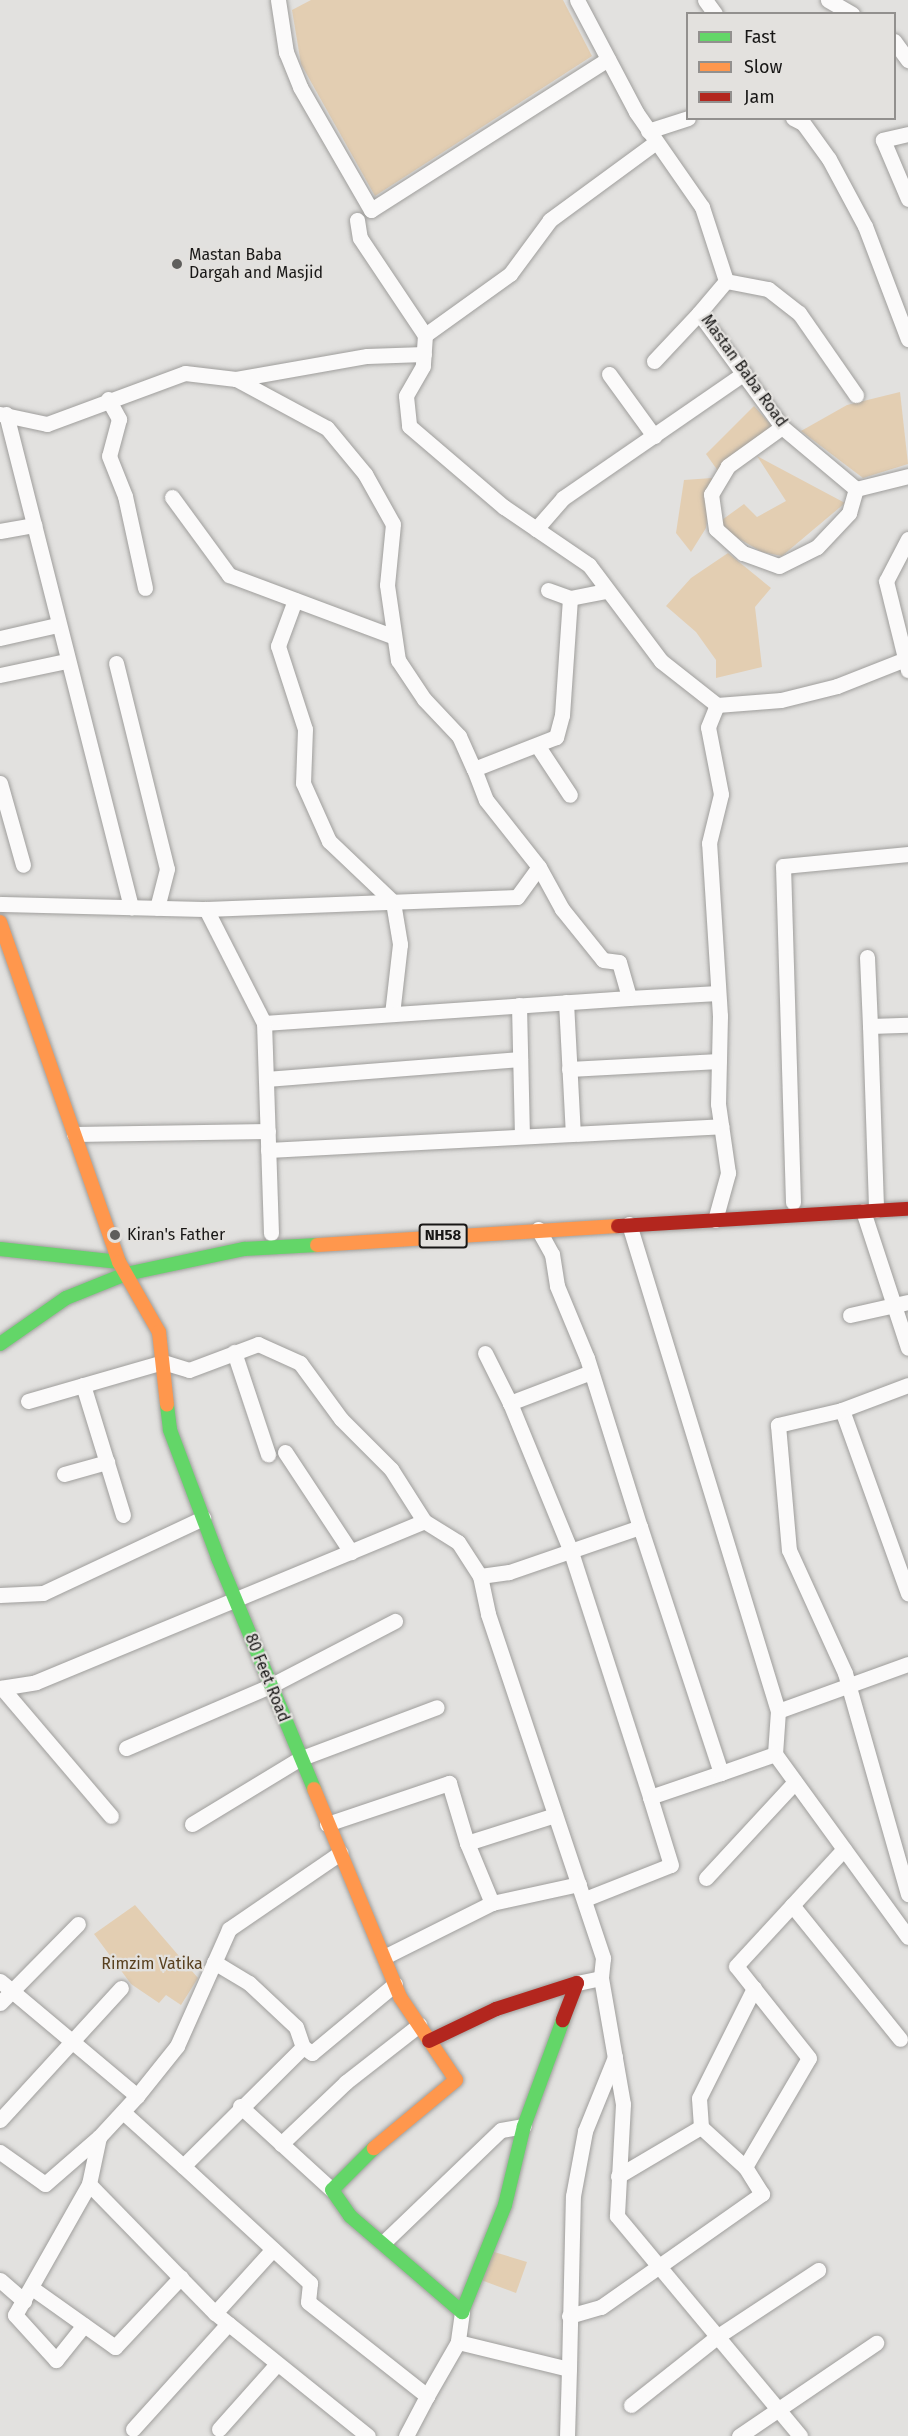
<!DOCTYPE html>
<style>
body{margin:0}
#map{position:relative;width:908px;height:2436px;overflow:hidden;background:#e2e1df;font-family:"Fira Sans",sans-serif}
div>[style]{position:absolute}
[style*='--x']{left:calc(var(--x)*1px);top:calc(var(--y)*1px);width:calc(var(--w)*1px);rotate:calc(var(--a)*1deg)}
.green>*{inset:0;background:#e3ceb2}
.roads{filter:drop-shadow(0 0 2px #9f9e9c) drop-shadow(0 0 2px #9f9e9c)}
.street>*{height:15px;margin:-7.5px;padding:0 7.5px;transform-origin:7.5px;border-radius:7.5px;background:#fbfafa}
.fast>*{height:14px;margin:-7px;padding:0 7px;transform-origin:7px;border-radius:7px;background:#63d668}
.slow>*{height:14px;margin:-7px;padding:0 7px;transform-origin:7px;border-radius:7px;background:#ff974d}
.jam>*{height:14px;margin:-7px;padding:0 7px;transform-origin:7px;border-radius:7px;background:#b3261e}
.dots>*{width:16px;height:16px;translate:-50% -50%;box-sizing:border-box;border:3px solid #e3e1de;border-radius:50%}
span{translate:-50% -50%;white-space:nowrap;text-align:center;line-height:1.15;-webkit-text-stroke:4.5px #e3e1de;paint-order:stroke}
.shield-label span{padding:2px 4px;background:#e3e1de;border:2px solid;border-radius:4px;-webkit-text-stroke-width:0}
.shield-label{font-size:15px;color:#181716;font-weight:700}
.poi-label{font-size:16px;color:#181716}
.left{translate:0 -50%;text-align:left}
.street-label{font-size:16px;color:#181716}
.park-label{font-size:16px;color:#58401f}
.legend{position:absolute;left:686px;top:12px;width:210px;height:108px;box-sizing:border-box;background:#e3e1de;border:2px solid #92908e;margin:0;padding:8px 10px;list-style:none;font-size:18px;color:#181716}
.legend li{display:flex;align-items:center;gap:12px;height:30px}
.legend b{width:30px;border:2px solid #92908e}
</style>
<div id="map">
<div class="green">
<i style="clip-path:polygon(311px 0,563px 0,592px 56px,375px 196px,301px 64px,292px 10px)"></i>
<i style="clip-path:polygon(900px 392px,908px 464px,863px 478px,801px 431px,847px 405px)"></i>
<i style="clip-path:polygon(754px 406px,772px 426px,718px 471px,706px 454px)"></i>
<i style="clip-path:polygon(757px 456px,845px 503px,782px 556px,762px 552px,715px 525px,744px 504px,757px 517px,786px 501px)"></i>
<i style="clip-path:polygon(712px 478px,706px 528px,691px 552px,676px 533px,684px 480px)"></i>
<i style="clip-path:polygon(728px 553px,771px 588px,755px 607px,762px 667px,716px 678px,716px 660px,696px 632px,666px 606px,691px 578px)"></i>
<i style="clip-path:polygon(135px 1905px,198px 1978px,181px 2005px,166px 1995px,159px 2003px,131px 1984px,94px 1934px)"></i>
<i style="clip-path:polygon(491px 2251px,527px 2262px,516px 2293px,481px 2280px)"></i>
</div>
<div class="roads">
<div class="street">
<i style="--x:278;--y:0;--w:53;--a:81.3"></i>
<i style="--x:286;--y:52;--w:38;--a:68"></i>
<i style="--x:300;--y:87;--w:142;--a:60"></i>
<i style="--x:371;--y:210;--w:281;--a:-32.5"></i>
<i style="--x:577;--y:0;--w:127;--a:62.2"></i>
<i style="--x:636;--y:112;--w:116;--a:55.2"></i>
<i style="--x:702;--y:207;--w:78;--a:72"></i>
<i style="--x:726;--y:281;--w:42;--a:130.2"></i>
<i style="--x:699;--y:313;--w:141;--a:53.9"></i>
<i style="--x:782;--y:427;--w:97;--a:40"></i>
<i style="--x:856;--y:489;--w:54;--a:-14"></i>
<i style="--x:705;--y:0;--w:17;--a:54"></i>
<i style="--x:828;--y:0;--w:28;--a:30"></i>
<i style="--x:894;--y:41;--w:24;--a:54"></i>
<i style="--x:793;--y:118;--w:11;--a:27"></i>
<i style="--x:803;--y:123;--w:44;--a:54.2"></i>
<i style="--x:829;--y:159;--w:76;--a:61.8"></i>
<i style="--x:865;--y:226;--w:121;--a:69.2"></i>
<i style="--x:648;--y:131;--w:42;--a:-18"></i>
<i style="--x:908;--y:134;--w:26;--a:167"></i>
<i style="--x:883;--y:140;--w:64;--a:67"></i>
<i style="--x:656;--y:142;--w:132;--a:143.7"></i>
<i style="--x:550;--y:220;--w:67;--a:126.5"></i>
<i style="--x:510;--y:274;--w:105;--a:144.3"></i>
<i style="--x:425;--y:335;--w:31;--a:94"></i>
<i style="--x:423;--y:366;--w:34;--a:120"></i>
<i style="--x:406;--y:396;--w:30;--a:84"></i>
<i style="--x:409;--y:426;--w:125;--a:40.5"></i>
<i style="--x:504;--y:507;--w:103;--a:34.3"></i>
<i style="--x:589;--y:565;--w:120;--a:53.1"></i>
<i style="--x:661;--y:661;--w:71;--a:38.2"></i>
<i style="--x:717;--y:705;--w:64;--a:-4.5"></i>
<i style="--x:781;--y:700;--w:58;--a:-14"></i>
<i style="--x:837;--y:686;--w:76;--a:-21.5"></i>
<i style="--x:357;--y:220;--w:18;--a:81"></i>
<i style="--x:360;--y:238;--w:117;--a:56.2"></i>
<i style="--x:726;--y:281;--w:43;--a:10.8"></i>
<i style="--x:768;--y:289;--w:39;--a:38"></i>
<i style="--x:799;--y:313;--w:100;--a:55.2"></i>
<i style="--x:654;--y:361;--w:66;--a:-46.8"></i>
<i style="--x:609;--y:374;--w:77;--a:54"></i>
<i style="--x:236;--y:379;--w:133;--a:-10"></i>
<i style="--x:367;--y:356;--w:57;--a:-2"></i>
<i style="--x:108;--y:399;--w:23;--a:61"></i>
<i style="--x:119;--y:419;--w:38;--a:105"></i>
<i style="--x:109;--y:456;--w:43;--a:68.2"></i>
<i style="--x:125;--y:496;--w:94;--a:77.7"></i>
<i style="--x:0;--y:414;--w:48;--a:12"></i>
<i style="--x:47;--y:424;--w:147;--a:-20.3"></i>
<i style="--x:185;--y:373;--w:51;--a:6.7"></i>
<i style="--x:236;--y:379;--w:103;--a:28.3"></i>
<i style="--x:327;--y:428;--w:60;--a:50.4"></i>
<i style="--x:365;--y:474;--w:57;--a:60.8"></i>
<i style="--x:393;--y:524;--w:61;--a:95.6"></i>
<i style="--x:387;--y:585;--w:76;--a:81.7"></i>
<i style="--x:398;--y:660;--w:47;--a:56.3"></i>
<i style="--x:424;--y:699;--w:51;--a:46.6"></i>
<i style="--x:459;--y:736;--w:36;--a:66"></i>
<i style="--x:6;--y:414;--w:509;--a:75.77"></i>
<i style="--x:782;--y:427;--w:67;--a:144.2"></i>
<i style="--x:728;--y:466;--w:33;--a:121"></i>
<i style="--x:711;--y:494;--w:35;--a:82"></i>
<i style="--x:716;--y:529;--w:36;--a:42"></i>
<i style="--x:743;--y:553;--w:38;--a:20"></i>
<i style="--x:779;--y:566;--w:42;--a:-26.6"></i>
<i style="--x:817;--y:547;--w:47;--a:-46.7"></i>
<i style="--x:849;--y:513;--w:25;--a:-74"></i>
<i style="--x:172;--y:497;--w:97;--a:53.8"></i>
<i style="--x:229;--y:575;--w:174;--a:20.5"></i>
<i style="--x:536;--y:529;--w:41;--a:-48.9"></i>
<i style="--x:563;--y:498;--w:220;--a:-34.6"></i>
<i style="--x:0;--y:531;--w:35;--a:-10"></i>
<i style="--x:908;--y:539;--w:47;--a:117.6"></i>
<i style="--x:886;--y:581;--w:92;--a:76.1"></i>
<i style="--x:548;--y:590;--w:23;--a:20"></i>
<i style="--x:570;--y:598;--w:37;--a:-11"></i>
<i style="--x:570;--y:598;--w:117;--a:93.9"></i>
<i style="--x:562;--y:715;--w:23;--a:105"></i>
<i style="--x:556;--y:737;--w:88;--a:158.7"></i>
<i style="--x:474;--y:769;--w:33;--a:69"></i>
<i style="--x:486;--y:800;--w:85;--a:51.7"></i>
<i style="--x:539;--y:867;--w:48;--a:61.3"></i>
<i style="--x:562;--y:909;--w:65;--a:51.2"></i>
<i style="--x:603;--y:960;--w:16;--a:7"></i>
<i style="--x:619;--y:962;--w:37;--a:74"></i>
<i style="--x:629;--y:998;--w:89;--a:-3.2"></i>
<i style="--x:295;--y:600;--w:49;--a:110.3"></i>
<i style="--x:278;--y:646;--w:87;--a:72"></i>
<i style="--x:305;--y:729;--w:54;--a:92.1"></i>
<i style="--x:303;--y:783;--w:64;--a:65.9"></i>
<i style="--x:329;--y:841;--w:88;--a:43.6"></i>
<i style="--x:393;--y:902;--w:43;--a:80.5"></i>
<i style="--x:400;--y:944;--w:70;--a:96.5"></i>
<i style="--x:0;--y:638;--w:58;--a:-12.8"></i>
<i style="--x:116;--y:663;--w:212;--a:76.1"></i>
<i style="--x:167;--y:869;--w:40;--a:104.4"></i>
<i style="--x:0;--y:675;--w:67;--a:-12"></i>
<i style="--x:539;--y:748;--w:56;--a:56.6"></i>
<i style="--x:0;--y:783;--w:85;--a:74.3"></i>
<i style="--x:0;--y:904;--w:206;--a:1.4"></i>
<i style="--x:867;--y:957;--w:69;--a:87.5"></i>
<i style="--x:870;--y:1026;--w:38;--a:-2"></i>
<i style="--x:566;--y:1002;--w:132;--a:87"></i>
<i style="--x:519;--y:1005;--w:131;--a:88.7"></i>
<i style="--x:264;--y:1023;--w:366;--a:-3.9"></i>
<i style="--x:870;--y:1026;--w:184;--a:88.1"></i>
<i style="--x:569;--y:1069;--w:150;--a:-3.1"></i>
<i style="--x:266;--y:1079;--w:255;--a:-4.5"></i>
<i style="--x:74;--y:1134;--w:194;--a:-0.9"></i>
<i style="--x:268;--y:1150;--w:454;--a:-3"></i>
<i style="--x:793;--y:1202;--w:336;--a:-91.7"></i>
<i style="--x:783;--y:866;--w:126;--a:-5.5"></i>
<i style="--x:863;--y:1211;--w:144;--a:71.8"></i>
<i style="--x:715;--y:1220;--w:49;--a:-74.5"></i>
<i style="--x:728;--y:1173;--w:70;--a:-98.2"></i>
<i style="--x:718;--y:1104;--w:88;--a:-88.7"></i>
<i style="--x:720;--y:1016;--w:173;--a:-93.6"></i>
<i style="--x:709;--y:843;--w:50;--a:-76.2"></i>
<i style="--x:721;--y:794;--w:68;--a:-101"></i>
<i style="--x:708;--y:727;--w:24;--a:-68"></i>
<i style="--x:629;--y:1224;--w:509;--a:72.99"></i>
<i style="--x:778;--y:1711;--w:43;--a:94"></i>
<i style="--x:538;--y:1229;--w:29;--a:61"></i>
<i style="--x:552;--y:1254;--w:32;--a:81"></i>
<i style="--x:557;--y:1286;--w:78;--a:67.4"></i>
<i style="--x:587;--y:1358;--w:177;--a:72.6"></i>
<i style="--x:640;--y:1527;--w:139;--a:161"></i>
<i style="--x:509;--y:1572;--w:29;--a:172"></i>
<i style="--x:480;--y:1576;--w:39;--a:78"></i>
<i style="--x:488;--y:1614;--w:363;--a:71.5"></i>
<i style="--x:603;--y:1958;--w:20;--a:96"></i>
<i style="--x:601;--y:1978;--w:25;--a:168"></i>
<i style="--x:271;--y:1233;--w:210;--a:-91.9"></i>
<i style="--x:264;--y:1023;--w:128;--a:-117"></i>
<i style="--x:206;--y:909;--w:311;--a:-2.2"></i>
<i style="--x:517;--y:897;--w:37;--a:-54"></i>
<i style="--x:850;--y:1315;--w:59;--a:-12.6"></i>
<i style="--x:234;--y:1352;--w:108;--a:71.6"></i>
<i style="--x:485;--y:1353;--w:56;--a:63.4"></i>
<i style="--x:591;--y:1372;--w:87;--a:159.1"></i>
<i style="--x:510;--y:1403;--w:161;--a:67.7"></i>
<i style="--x:571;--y:1552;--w:257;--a:72.1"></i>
<i style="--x:83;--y:1385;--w:136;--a:72.9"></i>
<i style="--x:908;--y:1385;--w:71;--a:159.3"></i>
<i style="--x:842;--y:1410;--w:195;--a:70.2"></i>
<i style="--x:28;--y:1401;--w:141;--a:-16.1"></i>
<i style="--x:163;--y:1362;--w:27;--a:17"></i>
<i style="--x:189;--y:1370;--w:74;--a:-20.6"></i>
<i style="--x:258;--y:1344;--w:46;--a:24.3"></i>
<i style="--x:300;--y:1363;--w:69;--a:53.8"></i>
<i style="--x:341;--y:1419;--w:71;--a:45"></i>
<i style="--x:391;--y:1469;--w:62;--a:57.6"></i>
<i style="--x:424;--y:1521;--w:40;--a:32"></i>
<i style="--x:458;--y:1542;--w:40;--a:57.1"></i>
<i style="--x:842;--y:1410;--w:66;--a:166.8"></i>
<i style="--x:778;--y:1425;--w:125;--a:85"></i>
<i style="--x:789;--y:1550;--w:135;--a:65.5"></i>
<i style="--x:845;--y:1673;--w:230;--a:74.1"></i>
<i style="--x:285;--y:1452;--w:120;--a:56.6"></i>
<i style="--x:64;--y:1474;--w:45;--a:-15.6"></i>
<i style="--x:0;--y:1595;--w:43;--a:-2.7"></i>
<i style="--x:43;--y:1593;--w:177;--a:-25.1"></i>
<i style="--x:0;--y:1688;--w:36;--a:-9"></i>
<i style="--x:36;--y:1682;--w:420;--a:-22.5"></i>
<i style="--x:2;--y:1688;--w:168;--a:49.6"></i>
<i style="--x:778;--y:1711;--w:138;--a:-19.9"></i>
<i style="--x:126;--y:1748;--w:157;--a:-23.3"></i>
<i style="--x:270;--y:1686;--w:141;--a:-27.5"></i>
<i style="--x:721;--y:1773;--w:57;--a:-19.4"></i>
<i style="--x:775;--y:1754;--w:226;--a:54"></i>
<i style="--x:192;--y:1824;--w:125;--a:-31.3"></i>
<i style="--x:299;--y:1759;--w:147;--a:-20.6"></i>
<i style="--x:327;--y:1824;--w:129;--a:-18.6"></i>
<i style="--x:449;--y:1783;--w:63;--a:73.3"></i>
<i style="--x:467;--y:1843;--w:92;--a:-17.7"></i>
<i style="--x:467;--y:1843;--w:65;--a:67.4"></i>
<i style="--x:706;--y:1878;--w:131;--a:-47.2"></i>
<i style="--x:585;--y:1899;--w:92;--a:-21.6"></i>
<i style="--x:671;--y:1865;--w:71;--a:-107.2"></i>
<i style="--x:650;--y:1797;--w:75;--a:-18.7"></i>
<i style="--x:721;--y:1773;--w:259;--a:-108.2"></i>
<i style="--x:792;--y:1905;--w:172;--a:51.1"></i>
<i style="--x:386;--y:1956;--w:119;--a:-26.6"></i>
<i style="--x:492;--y:1903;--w:89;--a:-12.3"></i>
<i style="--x:214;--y:1962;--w:41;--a:31"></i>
<i style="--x:249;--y:1983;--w:64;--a:43.1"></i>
<i style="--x:296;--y:2027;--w:21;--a:71"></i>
<i style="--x:601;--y:1978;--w:128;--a:80.1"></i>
<i style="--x:623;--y:2104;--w:112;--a:93.1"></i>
<i style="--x:617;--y:2216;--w:286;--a:50.2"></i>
<i style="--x:0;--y:1981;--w:179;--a:40"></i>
<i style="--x:137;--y:2096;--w:64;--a:-51.3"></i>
<i style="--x:177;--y:2046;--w:128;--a:-66"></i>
<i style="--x:229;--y:1929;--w:135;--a:-34.4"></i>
<i style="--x:395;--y:1984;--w:108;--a:140.3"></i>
<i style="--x:312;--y:2053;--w:11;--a:-146"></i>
<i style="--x:303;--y:2047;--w:169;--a:135.2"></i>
<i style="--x:183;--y:2166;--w:173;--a:42.7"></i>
<i style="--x:310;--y:2283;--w:19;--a:96"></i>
<i style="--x:308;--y:2302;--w:152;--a:38.3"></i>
<i style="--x:427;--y:2396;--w:62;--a:-60.1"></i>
<i style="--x:0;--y:2003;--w:111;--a:-45.4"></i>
<i style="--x:240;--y:2106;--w:125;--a:42.4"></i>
<i style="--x:123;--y:2112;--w:81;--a:42"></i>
<i style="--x:0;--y:2120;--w:179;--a:-47.5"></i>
<i style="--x:701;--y:2127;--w:29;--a:-94"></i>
<i style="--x:699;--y:2098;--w:123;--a:-63.4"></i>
<i style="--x:281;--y:2144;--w:90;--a:-43.6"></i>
<i style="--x:346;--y:2082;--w:93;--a:-38"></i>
<i style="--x:0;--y:2152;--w:55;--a:35.4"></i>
<i style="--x:45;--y:2184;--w:72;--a:-41"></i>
<i style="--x:618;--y:2176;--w:96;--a:-30.6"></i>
<i style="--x:701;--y:2127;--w:59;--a:42.3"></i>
<i style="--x:745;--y:2167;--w:126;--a:-59.6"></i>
<i style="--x:809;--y:2058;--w:117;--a:-128.4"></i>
<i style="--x:736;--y:1966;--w:159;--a:-47.3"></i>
<i style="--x:89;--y:2184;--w:180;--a:45.7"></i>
<i style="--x:215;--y:2313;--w:196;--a:38.8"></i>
<i style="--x:383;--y:2243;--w:163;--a:-43.8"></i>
<i style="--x:501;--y:2130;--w:23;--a:-10"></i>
<i style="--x:0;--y:2280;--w:32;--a:41"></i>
<i style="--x:32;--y:2288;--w:102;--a:35.4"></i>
<i style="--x:115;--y:2347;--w:96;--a:-46.7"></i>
<i style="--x:462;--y:2312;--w:30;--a:98"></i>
<i style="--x:458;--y:2342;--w:114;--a:13.7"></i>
<i style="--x:569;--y:2369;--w:67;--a:91.7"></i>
<i style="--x:215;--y:2313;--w:86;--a:-47.8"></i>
<i style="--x:569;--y:2316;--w:33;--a:-16"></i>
<i style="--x:601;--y:2307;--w:197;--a:-35.1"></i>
<i style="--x:762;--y:2194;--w:32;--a:-122"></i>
<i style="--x:84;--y:2325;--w:45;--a:128.7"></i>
<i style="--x:56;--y:2360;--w:61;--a:-132.3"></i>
<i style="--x:15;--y:2315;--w:150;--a:-60.5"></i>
<i style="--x:89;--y:2184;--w:48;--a:-78"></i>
<i style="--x:99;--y:2137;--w:56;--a:-47.2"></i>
<i style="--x:569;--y:2369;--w:173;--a:-88.7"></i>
<i style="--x:573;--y:2196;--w:66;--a:-79.5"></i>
<i style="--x:585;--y:2131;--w:80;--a:-67.9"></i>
<i style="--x:631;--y:2405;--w:111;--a:-38.4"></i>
<i style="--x:718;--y:2336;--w:120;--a:-33.4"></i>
<i style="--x:133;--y:2429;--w:142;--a:-47.9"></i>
<i style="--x:219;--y:2429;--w:86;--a:-48.3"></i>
<i style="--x:406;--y:2436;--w:45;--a:-62.3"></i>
<i style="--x:739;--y:2436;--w:166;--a:-34.2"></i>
</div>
<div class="fast">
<i style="--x:0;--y:1249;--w:120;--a:6.2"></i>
<i style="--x:0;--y:1344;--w:80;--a:-34.9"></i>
<i style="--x:66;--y:1298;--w:65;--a:-21.8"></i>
<i style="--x:126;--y:1274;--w:121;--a:-12"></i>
<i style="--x:244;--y:1249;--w:73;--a:-3.1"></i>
<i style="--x:167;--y:1405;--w:25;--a:83"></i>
<i style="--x:170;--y:1430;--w:137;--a:69.4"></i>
<i style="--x:218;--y:1558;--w:250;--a:67.4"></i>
<i style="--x:374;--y:2148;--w:59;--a:135"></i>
<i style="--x:332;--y:2190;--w:32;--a:55"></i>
<i style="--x:350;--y:2216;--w:148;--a:40.6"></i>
<i style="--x:462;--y:2312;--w:115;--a:-68.1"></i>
<i style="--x:505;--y:2205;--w:81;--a:-76.5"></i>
<i style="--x:524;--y:2126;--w:113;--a:-69.8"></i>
</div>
<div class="slow">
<i style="--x:0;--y:922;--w:360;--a:70.7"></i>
<i style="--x:119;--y:1262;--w:81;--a:60.3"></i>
<i style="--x:159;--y:1332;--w:73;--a:83.7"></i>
<i style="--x:317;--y:1245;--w:302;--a:-3.6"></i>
<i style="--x:314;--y:1789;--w:225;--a:67.5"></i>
<i style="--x:400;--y:1997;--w:100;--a:56"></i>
<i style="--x:456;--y:2080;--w:107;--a:140.3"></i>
</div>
<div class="jam">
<i style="--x:618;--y:1226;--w:290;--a:-3.4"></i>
<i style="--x:429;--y:2041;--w:74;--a:-25.5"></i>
<i style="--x:496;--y:2009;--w:85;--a:-17.8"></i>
<i style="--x:577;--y:1983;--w:40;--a:111"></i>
</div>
</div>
<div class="dots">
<i style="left:177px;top:264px;background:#5f5e5c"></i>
<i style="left:115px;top:1235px;background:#5f5e5c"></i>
</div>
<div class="shield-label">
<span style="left:443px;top:1236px">NH58</span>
</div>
<div class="poi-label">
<span class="left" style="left:189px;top:264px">Mastan Baba<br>Dargah and Masjid</span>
<span class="left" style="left:127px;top:1235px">Kiran's Father</span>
</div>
<div class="street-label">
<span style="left:744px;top:371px;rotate:54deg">Mastan Baba Road</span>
<span style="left:267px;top:1678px;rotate:68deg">80 Feet Road</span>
</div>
<div class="park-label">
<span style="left:152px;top:1964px">Rimzim Vatika</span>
</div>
<ul class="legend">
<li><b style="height:8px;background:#63d668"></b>Fast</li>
<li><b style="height:8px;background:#ff974d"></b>Slow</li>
<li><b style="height:8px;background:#b3261e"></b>Jam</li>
</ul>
</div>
